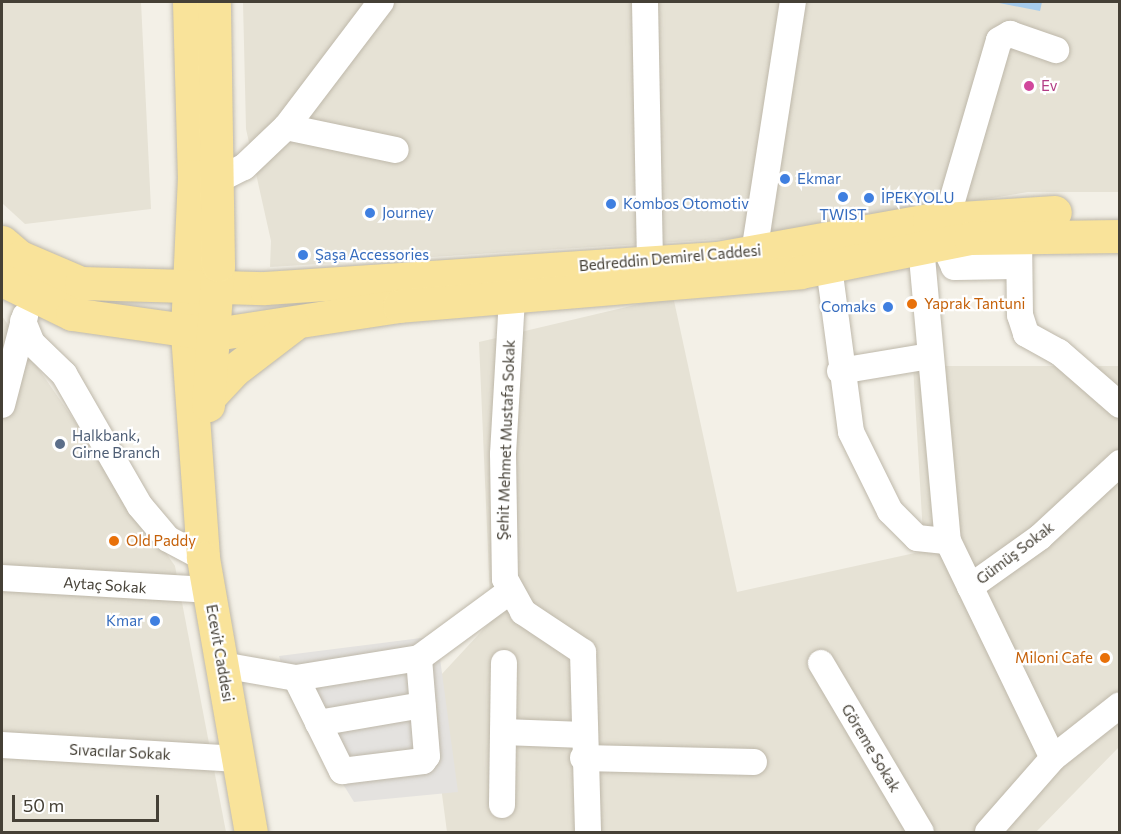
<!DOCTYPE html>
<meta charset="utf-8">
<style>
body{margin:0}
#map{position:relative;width:1121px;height:834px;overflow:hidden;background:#f3f0e7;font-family:Commissioner,sans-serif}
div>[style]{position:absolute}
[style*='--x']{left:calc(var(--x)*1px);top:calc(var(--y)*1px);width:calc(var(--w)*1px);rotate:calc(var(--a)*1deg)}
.residential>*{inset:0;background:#e6e2d5}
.parking>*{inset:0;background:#e4e2df}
.water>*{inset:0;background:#a6cced}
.roads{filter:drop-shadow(0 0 2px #beb8aa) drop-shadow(0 0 2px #beb8aa)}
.minor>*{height:26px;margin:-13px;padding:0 13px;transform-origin:13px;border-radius:13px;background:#fff}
.major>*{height:33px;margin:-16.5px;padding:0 16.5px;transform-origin:16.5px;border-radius:16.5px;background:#f9e39a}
.dots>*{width:16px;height:16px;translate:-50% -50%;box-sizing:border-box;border:3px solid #fff;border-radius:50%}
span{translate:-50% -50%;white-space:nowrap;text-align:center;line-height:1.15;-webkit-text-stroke:4.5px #fff;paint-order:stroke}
.hotel-label{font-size:15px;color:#b23c85}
.left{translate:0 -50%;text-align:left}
.shop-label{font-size:15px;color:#366cbe}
.right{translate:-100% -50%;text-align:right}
.street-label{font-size:15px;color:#454036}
.food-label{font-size:15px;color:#c56008}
.service-label{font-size:15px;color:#4e5e75}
.frame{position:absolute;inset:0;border:3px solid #454036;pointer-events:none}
.scale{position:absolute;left:12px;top:795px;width:147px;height:27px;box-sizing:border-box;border:3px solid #454036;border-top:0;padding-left:8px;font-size:18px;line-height:21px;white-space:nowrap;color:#454036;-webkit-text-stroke:4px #fff;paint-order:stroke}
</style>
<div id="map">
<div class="residential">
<i style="clip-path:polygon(2px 2px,141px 2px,151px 209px,25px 224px,2px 203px)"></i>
<i style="clip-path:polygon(243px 2px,1119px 2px,1119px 192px,1028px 192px,754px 237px,270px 267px,271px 241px,246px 129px)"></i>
<i style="clip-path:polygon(673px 296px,737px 592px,924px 551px,913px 366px,1119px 366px,1119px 747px,1036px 832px,447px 832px,428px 689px,491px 621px,479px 342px)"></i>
<i style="clip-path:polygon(2px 316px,175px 566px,226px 832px,2px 832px)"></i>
</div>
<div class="parking">
<i style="clip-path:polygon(437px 636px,458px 792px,354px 802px,290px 698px,279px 656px)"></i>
</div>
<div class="water">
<i style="clip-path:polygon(994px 2px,1042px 2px,1040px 11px)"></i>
</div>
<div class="roads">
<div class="minor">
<i style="--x:645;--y:2;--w:259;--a:88.9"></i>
<i style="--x:286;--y:127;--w:112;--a:11.8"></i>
<i style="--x:218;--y:180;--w:29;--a:-27"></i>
<i style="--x:244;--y:167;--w:58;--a:-43.6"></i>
<i style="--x:286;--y:127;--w:157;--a:-52.8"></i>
<i style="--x:947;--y:218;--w:185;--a:-73.7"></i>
<i style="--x:999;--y:40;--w:13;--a:-29"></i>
<i style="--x:1010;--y:34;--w:49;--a:19.2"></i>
<i style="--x:1019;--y:235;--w:80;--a:89.3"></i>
<i style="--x:1020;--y:315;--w:20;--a:72"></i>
<i style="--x:1026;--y:334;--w:38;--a:29"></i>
<i style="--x:1059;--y:352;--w:81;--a:41"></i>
<i style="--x:943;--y:243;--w:26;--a:65"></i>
<i style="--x:954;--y:267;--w:65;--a:-0.9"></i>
<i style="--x:921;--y:246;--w:296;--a:84.8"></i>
<i style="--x:948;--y:541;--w:241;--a:64.2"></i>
<i style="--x:754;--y:253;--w:254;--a:-81.2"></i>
<i style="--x:829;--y:267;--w:166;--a:82.4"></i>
<i style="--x:851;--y:432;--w:88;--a:63.7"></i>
<i style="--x:890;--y:511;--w:38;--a:45"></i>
<i style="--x:917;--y:538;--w:31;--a:6"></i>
<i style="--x:512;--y:298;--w:156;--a:93.3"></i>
<i style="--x:503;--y:454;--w:125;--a:89.1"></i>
<i style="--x:505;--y:579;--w:38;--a:61"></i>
<i style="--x:523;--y:612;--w:72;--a:33.7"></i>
<i style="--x:583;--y:652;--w:180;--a:88.4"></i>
<i style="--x:23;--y:321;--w:24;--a:68"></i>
<i style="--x:32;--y:343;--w:45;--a:44.1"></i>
<i style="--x:64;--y:374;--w:152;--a:60.1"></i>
<i style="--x:140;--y:506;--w:43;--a:49.7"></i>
<i style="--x:168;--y:539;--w:40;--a:28"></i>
<i style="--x:840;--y:371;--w:91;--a:-9.5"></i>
<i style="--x:2;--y:405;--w:92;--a:-75.5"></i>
<i style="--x:2;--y:578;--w:206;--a:3.3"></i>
<i style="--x:970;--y:587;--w:86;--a:-35.5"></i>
<i style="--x:1040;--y:537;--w:109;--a:-42.8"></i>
<i style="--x:821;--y:663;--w:196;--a:59.4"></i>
<i style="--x:222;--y:665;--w:75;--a:10"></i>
<i style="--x:296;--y:678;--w:125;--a:-9.2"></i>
<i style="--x:419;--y:658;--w:112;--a:-36.3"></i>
<i style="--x:296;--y:678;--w:104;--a:63.7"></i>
<i style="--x:342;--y:771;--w:82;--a:-7"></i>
<i style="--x:423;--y:761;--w:6;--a:-51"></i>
<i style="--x:427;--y:756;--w:98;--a:-94.7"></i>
<i style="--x:318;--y:723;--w:106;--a:-9.8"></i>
<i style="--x:503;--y:732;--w:81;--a:2.1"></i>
<i style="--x:2;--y:745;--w:237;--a:3.4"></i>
<i style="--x:583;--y:758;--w:171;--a:1.3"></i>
<i style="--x:502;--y:805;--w:142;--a:-89.2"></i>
<i style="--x:988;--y:832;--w:98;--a:-48.7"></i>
<i style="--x:1053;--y:758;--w:85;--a:-38.3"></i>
</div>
<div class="major">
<i style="--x:189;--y:2;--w:174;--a:88.4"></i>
<i style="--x:194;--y:176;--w:157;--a:92.6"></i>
<i style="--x:187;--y:333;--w:226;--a:85.9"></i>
<i style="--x:203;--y:558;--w:278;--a:80.1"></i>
<i style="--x:2;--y:242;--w:23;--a:40"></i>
<i style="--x:20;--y:257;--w:66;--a:23.1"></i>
<i style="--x:81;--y:283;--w:184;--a:1.6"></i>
<i style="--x:265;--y:288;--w:453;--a:-3.8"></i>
<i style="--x:717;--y:258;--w:215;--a:-10.2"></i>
<i style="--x:929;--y:220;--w:126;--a:-3.6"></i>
<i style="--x:2;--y:280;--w:78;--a:25.9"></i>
<i style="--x:72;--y:314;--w:144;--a:8"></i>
<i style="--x:215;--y:334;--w:186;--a:-8.7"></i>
<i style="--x:399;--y:306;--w:402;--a:-4.8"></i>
<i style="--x:800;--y:272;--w:173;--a:-11.3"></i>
<i style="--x:970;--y:238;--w:150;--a:-0.8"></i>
<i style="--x:209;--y:397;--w:37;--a:-47"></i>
<i style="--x:234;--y:370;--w:74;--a:-37.3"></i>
<i style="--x:208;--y:405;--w:140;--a:-85.9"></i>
<i style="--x:218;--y:265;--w:263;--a:-90.9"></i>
</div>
</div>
<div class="dots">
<i style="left:1029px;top:86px;background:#d1479c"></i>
<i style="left:785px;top:179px;background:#3f7fe0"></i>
<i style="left:843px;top:197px;background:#3f7fe0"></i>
<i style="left:869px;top:198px;background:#3f7fe0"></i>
<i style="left:611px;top:204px;background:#3f7fe0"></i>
<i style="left:370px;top:213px;background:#3f7fe0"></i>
<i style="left:303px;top:255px;background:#3f7fe0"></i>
<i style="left:912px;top:304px;background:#e8710a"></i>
<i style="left:888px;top:307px;background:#3f7fe0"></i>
<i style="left:60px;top:444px;background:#5c6f8a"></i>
<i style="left:114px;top:541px;background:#e8710a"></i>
<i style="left:155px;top:621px;background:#3f7fe0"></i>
<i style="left:1105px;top:658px;background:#e8710a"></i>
</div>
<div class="hotel-label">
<span class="left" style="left:1041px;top:86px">Ev</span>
</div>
<div class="shop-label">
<span class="left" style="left:797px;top:179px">Ekmar</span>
<span class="left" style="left:881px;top:198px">İPEKYOLU</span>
<span class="left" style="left:623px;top:204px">Kombos Otomotiv</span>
<span class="left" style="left:382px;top:213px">Journey</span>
<span style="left:843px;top:215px">TWIST</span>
<span class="left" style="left:315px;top:255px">Şaşa Accessories</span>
<span class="right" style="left:876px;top:307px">Comaks</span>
<span class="right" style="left:143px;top:621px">Kmar</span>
</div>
<div class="street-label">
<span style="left:670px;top:258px;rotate:-5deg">Bedreddin Demirel Caddesi</span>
<span style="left:506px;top:440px;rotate:-88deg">Şehit Mehmet Mustafa Sokak</span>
<span style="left:1015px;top:553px;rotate:-37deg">Gümüş Sokak</span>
<span style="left:105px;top:585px;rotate:4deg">Aytaç Sokak</span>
<span style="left:220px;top:653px;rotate:80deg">Ecevit Caddesi</span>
<span style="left:871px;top:748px;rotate:59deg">Göreme Sokak</span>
<span style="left:120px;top:752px;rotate:3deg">Sıvacılar Sokak</span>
</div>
<div class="food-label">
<span class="left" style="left:924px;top:304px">Yaprak Tantuni</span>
<span class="left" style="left:126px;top:541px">Old Paddy</span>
<span class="right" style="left:1093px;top:658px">Miloni Cafe</span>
</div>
<div class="service-label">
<span class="left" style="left:72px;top:444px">Halkbank,<br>Girne Branch</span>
</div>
<div class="frame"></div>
<div class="scale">50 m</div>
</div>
